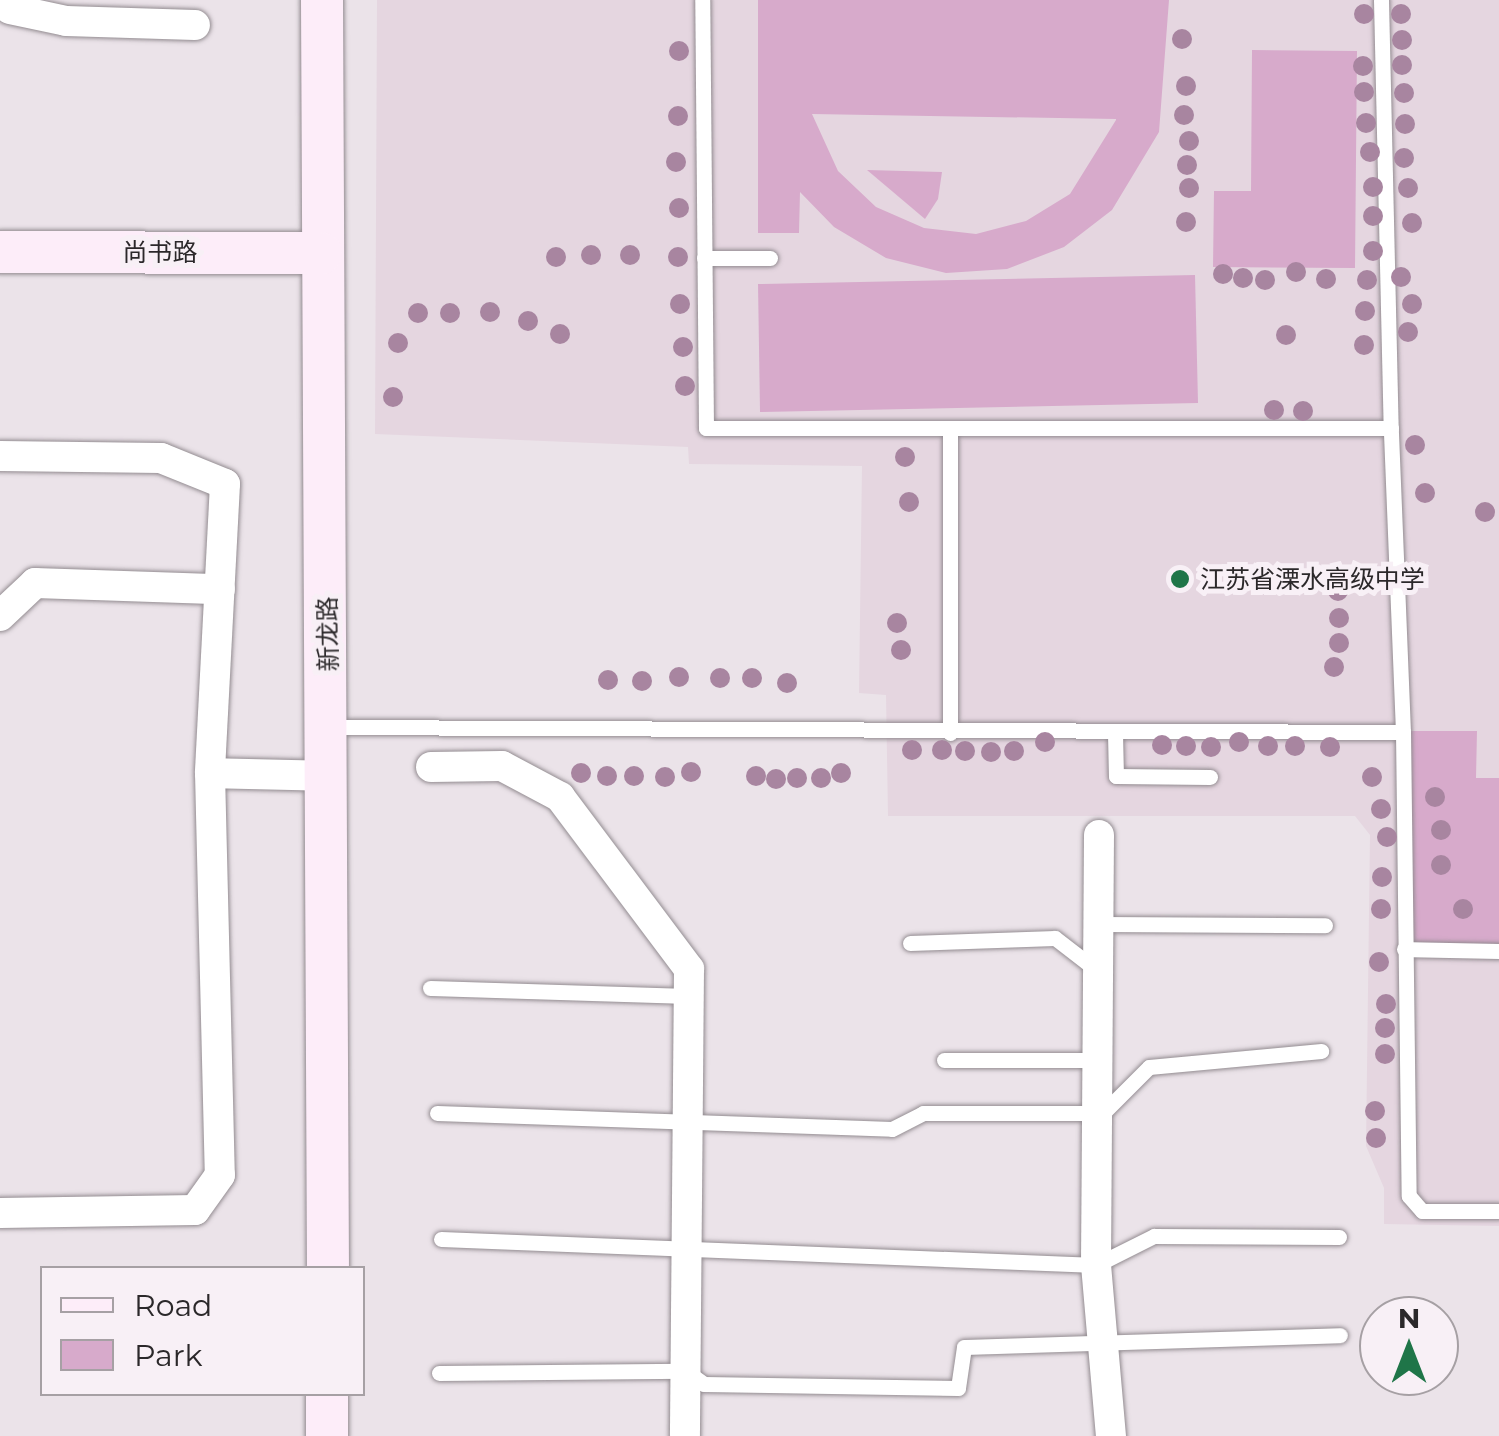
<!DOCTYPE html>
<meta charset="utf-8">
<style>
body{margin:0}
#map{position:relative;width:1499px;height:1436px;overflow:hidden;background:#ebe3e9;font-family:Montserrat,"Noto Sans SC",sans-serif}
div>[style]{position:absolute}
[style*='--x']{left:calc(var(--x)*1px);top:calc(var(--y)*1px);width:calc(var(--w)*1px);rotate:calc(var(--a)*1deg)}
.built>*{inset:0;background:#e5d6e0}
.green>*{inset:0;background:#d7aacb}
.roads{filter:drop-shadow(0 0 2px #938c91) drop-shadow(0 0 2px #938c91)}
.lane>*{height:15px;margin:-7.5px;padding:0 7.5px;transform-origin:7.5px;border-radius:7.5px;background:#fff}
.street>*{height:30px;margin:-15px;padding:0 15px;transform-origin:15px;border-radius:15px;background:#fff}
.secondary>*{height:42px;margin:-21px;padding:0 21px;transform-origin:21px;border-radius:21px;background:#fdedf9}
.trees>*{width:20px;height:20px;margin:-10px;border-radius:50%;background:#a885a0}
.dots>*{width:28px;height:28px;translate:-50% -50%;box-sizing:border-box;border:5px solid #f8f0f6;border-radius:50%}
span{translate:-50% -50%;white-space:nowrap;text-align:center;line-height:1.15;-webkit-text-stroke:10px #f8f0f6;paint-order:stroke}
.street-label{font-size:25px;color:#2b282a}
.poi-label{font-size:25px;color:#2b282a}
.left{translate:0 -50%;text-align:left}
.legend{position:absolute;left:40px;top:1266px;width:325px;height:130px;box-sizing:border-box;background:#f8f0f6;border:2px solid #a6a0a4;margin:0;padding:12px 18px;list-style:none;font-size:30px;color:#2b282a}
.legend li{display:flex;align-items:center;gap:20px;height:50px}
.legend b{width:50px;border:2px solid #a6a0a4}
.north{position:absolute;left:1359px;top:1296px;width:100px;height:100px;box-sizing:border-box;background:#f8f0f6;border:2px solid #a6a0a4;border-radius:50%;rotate:0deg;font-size:28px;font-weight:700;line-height:40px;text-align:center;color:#2b282a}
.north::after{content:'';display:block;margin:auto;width:35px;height:45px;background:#1f7548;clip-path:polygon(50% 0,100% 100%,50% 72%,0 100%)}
</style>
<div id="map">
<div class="built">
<i style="clip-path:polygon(377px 0,1499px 0,1499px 1226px,1384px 1224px,1384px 1188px,1366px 1146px,1370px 835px,1355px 816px,888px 816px,886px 695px,859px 693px,862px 466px,689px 464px,688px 447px,375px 434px)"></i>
</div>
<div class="green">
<i style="clip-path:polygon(evenodd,758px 0,1169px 0,1159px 132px,1112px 210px,1064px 247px,1007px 269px,946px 273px,886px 258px,834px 227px,800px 192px,799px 233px,758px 233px,758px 0,812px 114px,1116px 119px,1116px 120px,1070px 194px,1026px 221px,976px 234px,924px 228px,876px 207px,838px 171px,812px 114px)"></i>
<i style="clip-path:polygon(1252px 50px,1357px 51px,1355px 268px,1213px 267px,1214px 191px,1251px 191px)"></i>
<i style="clip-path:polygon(867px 170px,942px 172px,938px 199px,925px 219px)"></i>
<i style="clip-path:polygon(1195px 275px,1198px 403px,760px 412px,758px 284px)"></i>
<i style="clip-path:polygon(1403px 731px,1477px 731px,1476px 778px,1499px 778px,1499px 946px,1404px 947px)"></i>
</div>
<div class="roads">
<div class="lane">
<i style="--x:1381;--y:0;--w:428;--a:88.7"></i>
<i style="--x:704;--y:258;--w:66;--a:0"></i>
<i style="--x:950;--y:430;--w:303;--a:90"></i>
<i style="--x:330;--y:727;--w:1073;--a:0.27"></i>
<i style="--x:1403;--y:732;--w:304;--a:-92.3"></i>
<i style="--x:1391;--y:428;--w:685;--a:180"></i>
<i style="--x:706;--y:428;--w:428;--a:-90.5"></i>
<i style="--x:1403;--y:732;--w:464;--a:89.3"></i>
<i style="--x:1409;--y:1196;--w:20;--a:49"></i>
<i style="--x:1422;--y:1211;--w:77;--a:0"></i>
<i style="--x:1115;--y:733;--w:43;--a:88.7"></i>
<i style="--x:1116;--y:776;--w:94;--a:0.6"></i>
<i style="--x:1100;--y:924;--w:225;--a:0.3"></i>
<i style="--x:910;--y:943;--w:145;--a:-2"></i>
<i style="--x:1055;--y:938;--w:56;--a:37.7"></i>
<i style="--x:1404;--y:949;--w:95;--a:1.2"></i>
<i style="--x:430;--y:988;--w:259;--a:1.8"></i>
<i style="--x:944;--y:1060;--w:156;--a:0"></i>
<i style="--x:437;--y:1113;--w:455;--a:2"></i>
<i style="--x:892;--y:1129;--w:35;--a:-27"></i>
<i style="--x:923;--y:1113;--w:180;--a:0"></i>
<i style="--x:1103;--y:1113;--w:65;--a:-45"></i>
<i style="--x:1149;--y:1067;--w:173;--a:-5.3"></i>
<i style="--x:441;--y:1239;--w:656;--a:2.27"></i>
<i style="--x:1096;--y:1265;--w:65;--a:-26.6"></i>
<i style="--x:1154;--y:1236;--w:185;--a:0.3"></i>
<i style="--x:439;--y:1373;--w:247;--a:-0.5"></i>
<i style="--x:686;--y:1371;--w:22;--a:36"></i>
<i style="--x:704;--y:1384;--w:254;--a:0.9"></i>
<i style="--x:958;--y:1388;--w:41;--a:-81.7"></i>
<i style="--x:964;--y:1347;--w:376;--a:-1.8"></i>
</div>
<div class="street">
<i style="--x:10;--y:9;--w:57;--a:12.1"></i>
<i style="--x:66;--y:21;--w:129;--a:1.8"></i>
<i style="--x:0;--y:456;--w:161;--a:0.7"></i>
<i style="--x:161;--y:458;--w:69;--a:22.1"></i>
<i style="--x:225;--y:484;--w:289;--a:93"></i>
<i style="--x:210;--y:773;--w:402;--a:88.6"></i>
<i style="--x:220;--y:1175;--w:43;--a:125.5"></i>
<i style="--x:195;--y:1210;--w:195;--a:179.1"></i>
<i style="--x:0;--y:616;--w:48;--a:-43.3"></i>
<i style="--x:35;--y:583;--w:185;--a:1.9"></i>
<i style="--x:431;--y:767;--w:71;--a:-0.8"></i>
<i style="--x:502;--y:766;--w:66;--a:28.1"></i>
<i style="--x:560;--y:797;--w:215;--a:53.1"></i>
<i style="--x:689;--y:969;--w:467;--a:90.5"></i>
<i style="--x:210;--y:773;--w:120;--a:1.4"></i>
<i style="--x:1099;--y:835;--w:430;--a:90.4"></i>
<i style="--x:1096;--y:1265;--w:172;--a:85"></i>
</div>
<div class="secondary">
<i style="--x:322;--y:0;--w:1268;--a:89.73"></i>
<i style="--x:0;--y:252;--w:321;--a:0.2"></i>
<i style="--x:327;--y:1436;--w:42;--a:-90"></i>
</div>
</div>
<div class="trees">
<i style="left:1364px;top:14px"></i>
<i style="left:1401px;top:14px"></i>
<i style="left:1182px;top:39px"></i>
<i style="left:1402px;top:40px"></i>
<i style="left:679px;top:51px"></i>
<i style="left:1402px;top:65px"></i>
<i style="left:1363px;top:66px"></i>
<i style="left:1186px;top:86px"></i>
<i style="left:1364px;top:92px"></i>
<i style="left:1404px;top:93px"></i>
<i style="left:1184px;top:115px"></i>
<i style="left:678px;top:116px"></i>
<i style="left:1366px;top:123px"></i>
<i style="left:1405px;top:124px"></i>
<i style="left:1189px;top:141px"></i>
<i style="left:1370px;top:152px"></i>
<i style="left:1404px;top:158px"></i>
<i style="left:676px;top:162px"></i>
<i style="left:1187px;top:165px"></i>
<i style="left:1373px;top:187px"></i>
<i style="left:1189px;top:188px"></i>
<i style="left:1408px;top:188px"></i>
<i style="left:679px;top:208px"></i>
<i style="left:1373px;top:216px"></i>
<i style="left:1186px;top:222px"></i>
<i style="left:1412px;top:223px"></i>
<i style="left:1373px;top:251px"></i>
<i style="left:591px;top:255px"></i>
<i style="left:630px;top:255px"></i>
<i style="left:556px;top:257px"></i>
<i style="left:678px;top:257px"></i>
<i style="left:1296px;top:272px"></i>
<i style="left:1223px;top:274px"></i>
<i style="left:1401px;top:277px"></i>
<i style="left:1243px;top:278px"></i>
<i style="left:1326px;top:279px"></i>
<i style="left:1265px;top:280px"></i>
<i style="left:1367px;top:280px"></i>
<i style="left:680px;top:304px"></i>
<i style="left:1412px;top:304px"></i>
<i style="left:1365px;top:311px"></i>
<i style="left:490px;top:312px"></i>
<i style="left:418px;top:313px"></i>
<i style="left:450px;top:313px"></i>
<i style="left:528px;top:321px"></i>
<i style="left:1408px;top:332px"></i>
<i style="left:560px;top:334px"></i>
<i style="left:1286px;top:335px"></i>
<i style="left:398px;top:343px"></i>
<i style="left:1364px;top:345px"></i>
<i style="left:683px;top:347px"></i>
<i style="left:685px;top:386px"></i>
<i style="left:393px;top:397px"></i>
<i style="left:1274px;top:410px"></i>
<i style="left:1303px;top:411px"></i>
<i style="left:1415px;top:445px"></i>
<i style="left:905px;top:457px"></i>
<i style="left:1425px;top:493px"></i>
<i style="left:909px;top:502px"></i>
<i style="left:1485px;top:512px"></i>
<i style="left:1338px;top:591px"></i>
<i style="left:1339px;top:618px"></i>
<i style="left:897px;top:623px"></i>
<i style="left:1339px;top:643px"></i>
<i style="left:901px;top:650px"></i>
<i style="left:1334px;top:667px"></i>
<i style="left:679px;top:677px"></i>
<i style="left:720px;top:678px"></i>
<i style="left:752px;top:678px"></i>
<i style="left:608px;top:680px"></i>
<i style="left:642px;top:681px"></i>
<i style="left:787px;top:683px"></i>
<i style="left:1045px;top:742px"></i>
<i style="left:1239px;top:742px"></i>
<i style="left:1162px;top:745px"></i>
<i style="left:1186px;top:746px"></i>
<i style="left:1268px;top:746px"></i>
<i style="left:1295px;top:746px"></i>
<i style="left:1211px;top:747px"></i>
<i style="left:1330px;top:747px"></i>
<i style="left:912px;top:750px"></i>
<i style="left:942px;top:750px"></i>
<i style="left:965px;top:751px"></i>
<i style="left:1014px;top:751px"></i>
<i style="left:991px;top:752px"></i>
<i style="left:691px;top:772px"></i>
<i style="left:581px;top:773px"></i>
<i style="left:841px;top:773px"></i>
<i style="left:607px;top:776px"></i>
<i style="left:634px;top:776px"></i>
<i style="left:756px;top:776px"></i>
<i style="left:665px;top:777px"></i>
<i style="left:1372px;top:777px"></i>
<i style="left:797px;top:778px"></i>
<i style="left:821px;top:778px"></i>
<i style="left:776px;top:779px"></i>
<i style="left:1435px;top:797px"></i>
<i style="left:1381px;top:809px"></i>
<i style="left:1441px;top:830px"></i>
<i style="left:1387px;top:837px"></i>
<i style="left:1441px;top:865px"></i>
<i style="left:1382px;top:877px"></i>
<i style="left:1381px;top:909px"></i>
<i style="left:1463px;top:909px"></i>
<i style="left:1379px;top:962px"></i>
<i style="left:1386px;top:1004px"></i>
<i style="left:1385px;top:1028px"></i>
<i style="left:1385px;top:1054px"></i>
<i style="left:1375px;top:1111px"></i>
<i style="left:1376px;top:1138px"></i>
</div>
<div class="dots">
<i style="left:1180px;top:579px;background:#1f7548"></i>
</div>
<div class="street-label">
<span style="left:160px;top:252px">尚书路</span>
<span style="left:328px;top:634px;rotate:-91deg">新龙路</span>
</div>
<div class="poi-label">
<span class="left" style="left:1200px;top:579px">江苏省溧水高级中学</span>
</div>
<ul class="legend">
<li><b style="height:12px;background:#fdedf9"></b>Road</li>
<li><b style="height:28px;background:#d7aacb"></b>Park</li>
</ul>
<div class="north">N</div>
</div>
